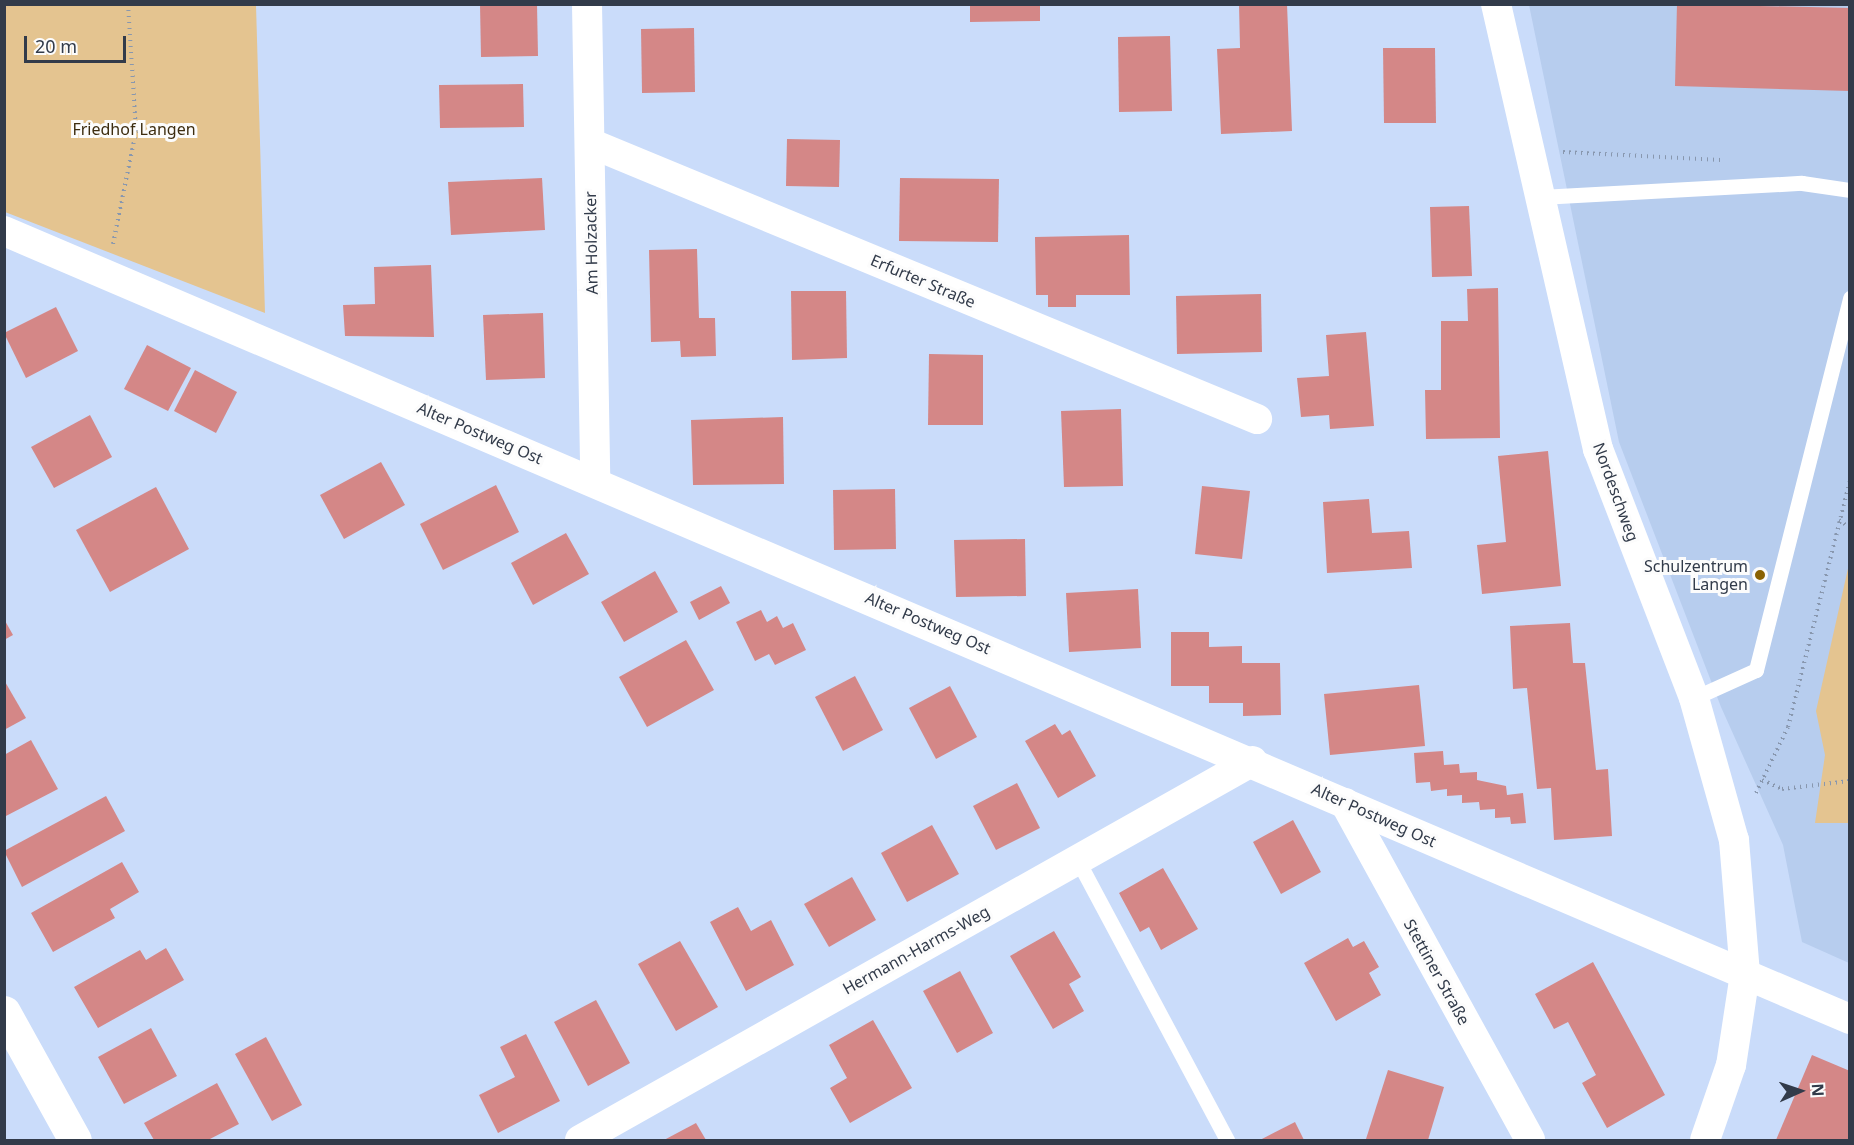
<!DOCTYPE html>
<meta charset="utf-8">
<style>
body{margin:0}
#map{position:relative;width:1854px;height:1145px;overflow:hidden;background:#cadcfa;font-family:"Noto Sans",sans-serif}
div>[style]{position:absolute}
[style*='--x']{left:calc(var(--x)*1px);top:calc(var(--y)*1px);width:calc(var(--w)*1px);rotate:calc(var(--a)*1deg)}
.built>*{inset:0;background:#b7cdee}
.green>*{inset:0;background:#e4c490}
.building>*{inset:0;background:#d48787}
.path>*{height:4px;margin-top:-2px;transform-origin:0;background:repeating-linear-gradient(90deg,#8897ae 0 1.5px,transparent 0 6px)}
.lane>*{height:15px;margin:-7.5px;padding:0 7.5px;transform-origin:7.5px;border-radius:7.5px;background:#fff}
.street>*{height:30px;margin:-15px;padding:0 15px;transform-origin:15px;border-radius:15px;background:#fff}
.secondary>*{height:33px;margin:-16.5px;padding:0 16.5px;transform-origin:16.5px;border-radius:16.5px;background:#fff}
.dots>*{width:16px;height:16px;translate:-50% -50%;box-sizing:border-box;border:3px solid #fcfcfc;border-radius:50%}
span{translate:-50% -50%;white-space:nowrap;text-align:center;line-height:1.15;-webkit-text-stroke:6px #fcfcfc;paint-order:stroke}
.park-label{font-size:16px;color:#3d2d10}
.street-label{font-size:16px;color:#323b4a}
.poi-label{font-size:16px;color:#323b4a}
.right{translate:-100% -50%;text-align:right}
.frame{position:absolute;inset:0;border:6px solid #323b4a;pointer-events:none}
.north{position:absolute;left:1770px;top:1061px;width:60px;height:60px;-webkit-text-stroke:4px #fcfcfc;paint-order:stroke;rotate:87deg;font-size:16px;font-weight:700;line-height:24px;text-align:center;color:#323b4a}
.north::after{content:'';display:block;margin:auto;width:21px;height:27px;background:#323b4a;clip-path:polygon(50% 0,100% 100%,50% 72%,0 100%)}
.scale{position:absolute;left:24px;top:36px;width:102px;height:27px;box-sizing:border-box;border:3px solid #323b4a;border-top:0;padding-left:8px;font-size:18px;line-height:21px;white-space:nowrap;color:#323b4a;-webkit-text-stroke:4px #fcfcfc;paint-order:stroke}
</style>
<div id="map">
<div class="built">
<i style="clip-path:polygon(1529px 5px,1849px 5px,1849px 963px,1802px 942px,1783px 845px,1721px 707px,1619px 442px)"></i>
</div>
<div class="green">
<i style="clip-path:polygon(4px 5px,256px 5px,265px 313px,5px 212px)"></i>
<i style="clip-path:polygon(1849px 564px,1849px 823px,1815px 823px,1825px 755px,1816px 711px)"></i>
</div>
<div class="building">
<i style="clip-path:polygon(480px 4px,537px 4px,538px 56px,481px 57px)"></i>
<i style="clip-path:polygon(970px 4px,1040px 4px,1040px 21px,970px 22px)"></i>
<i style="clip-path:polygon(1239px 4px,1287px 4px,1292px 131px,1221px 134px,1217px 49px,1240px 48px)"></i>
<i style="clip-path:polygon(1677px 4px,1850px 8px,1850px 91px,1675px 86px)"></i>
<i style="clip-path:polygon(694px 28px,695px 92px,642px 93px,641px 29px)"></i>
<i style="clip-path:polygon(1170px 36px,1172px 111px,1119px 112px,1118px 37px)"></i>
<i style="clip-path:polygon(1383px 48px,1435px 48px,1436px 123px,1384px 123px)"></i>
<i style="clip-path:polygon(523px 84px,524px 127px,440px 128px,439px 85px)"></i>
<i style="clip-path:polygon(787px 139px,840px 140px,839px 187px,786px 186px)"></i>
<i style="clip-path:polygon(542px 178px,545px 230px,451px 235px,448px 182px)"></i>
<i style="clip-path:polygon(900px 178px,999px 179px,998px 242px,899px 241px)"></i>
<i style="clip-path:polygon(1469px 206px,1472px 276px,1432px 277px,1430px 207px)"></i>
<i style="clip-path:polygon(1129px 235px,1130px 295px,1076px 295px,1076px 307px,1048px 307px,1048px 295px,1036px 295px,1035px 237px)"></i>
<i style="clip-path:polygon(697px 249px,699px 318px,715px 318px,716px 356px,681px 357px,680px 341px,651px 342px,649px 250px)"></i>
<i style="clip-path:polygon(431px 265px,434px 337px,345px 336px,343px 305px,375px 304px,374px 267px)"></i>
<i style="clip-path:polygon(1498px 288px,1500px 438px,1426px 439px,1425px 390px,1441px 390px,1441px 321px,1468px 321px,1467px 289px)"></i>
<i style="clip-path:polygon(791px 291px,846px 291px,847px 358px,792px 360px)"></i>
<i style="clip-path:polygon(1261px 294px,1262px 352px,1177px 354px,1176px 296px)"></i>
<i style="clip-path:polygon(56px 307px,78px 351px,26px 378px,4px 333px)"></i>
<i style="clip-path:polygon(543px 313px,545px 378px,486px 380px,483px 315px)"></i>
<i style="clip-path:polygon(1366px 332px,1374px 426px,1330px 429px,1329px 415px,1301px 417px,1297px 378px,1329px 376px,1326px 335px)"></i>
<i style="clip-path:polygon(147px 345px,191px 368px,168px 411px,124px 389px)"></i>
<i style="clip-path:polygon(929px 354px,983px 355px,983px 425px,928px 425px)"></i>
<i style="clip-path:polygon(195px 370px,237px 392px,216px 433px,174px 411px)"></i>
<i style="clip-path:polygon(1121px 409px,1123px 486px,1064px 487px,1061px 411px)"></i>
<i style="clip-path:polygon(90px 415px,112px 457px,54px 488px,31px 447px)"></i>
<i style="clip-path:polygon(783px 417px,784px 484px,693px 485px,691px 420px)"></i>
<i style="clip-path:polygon(1548px 451px,1561px 586px,1482px 594px,1477px 545px,1506px 542px,1498px 456px)"></i>
<i style="clip-path:polygon(381px 462px,405px 505px,344px 539px,320px 495px)"></i>
<i style="clip-path:polygon(496px 485px,519px 532px,443px 570px,420px 524px)"></i>
<i style="clip-path:polygon(1202px 486px,1250px 491px,1242px 559px,1195px 554px)"></i>
<i style="clip-path:polygon(156px 487px,189px 549px,110px 592px,76px 530px)"></i>
<i style="clip-path:polygon(895px 489px,896px 549px,834px 550px,833px 490px)"></i>
<i style="clip-path:polygon(1369px 499px,1372px 533px,1409px 531px,1412px 568px,1327px 573px,1323px 502px)"></i>
<i style="clip-path:polygon(566px 533px,589px 574px,533px 605px,511px 563px)"></i>
<i style="clip-path:polygon(1025px 539px,1026px 596px,956px 597px,954px 540px)"></i>
<i style="clip-path:polygon(655px 571px,678px 612px,624px 642px,601px 602px)"></i>
<i style="clip-path:polygon(721px 586px,730px 603px,699px 620px,690px 602px)"></i>
<i style="clip-path:polygon(1138px 589px,1141px 648px,1069px 652px,1066px 593px)"></i>
<i style="clip-path:polygon(761px 610px,767px 622px,777px 616px,783px 628px,793px 623px,806px 650px,775px 665px,769px 654px,755px 661px,736px 622px)"></i>
<i style="clip-path:polygon(4px 619px,13px 635px,4px 640px)"></i>
<i style="clip-path:polygon(1570px 623px,1573px 663px,1585px 663px,1596px 770px,1608px 769px,1612px 836px,1554px 840px,1551px 788px,1537px 789px,1527px 688px,1513px 689px,1510px 626px)"></i>
<i style="clip-path:polygon(1171px 632px,1209px 632px,1209px 647px,1242px 646px,1242px 663px,1280px 663px,1281px 715px,1243px 716px,1243px 703px,1209px 703px,1209px 686px,1171px 686px)"></i>
<i style="clip-path:polygon(686px 640px,714px 690px,647px 727px,619px 677px)"></i>
<i style="clip-path:polygon(855px 676px,883px 730px,843px 751px,815px 697px)"></i>
<i style="clip-path:polygon(4px 680px,26px 718px,4px 730px)"></i>
<i style="clip-path:polygon(1419px 685px,1425px 746px,1330px 755px,1324px 694px)"></i>
<i style="clip-path:polygon(950px 686px,977px 737px,936px 759px,909px 708px)"></i>
<i style="clip-path:polygon(1055px 724px,1062px 735px,1070px 730px,1096px 776px,1058px 798px,1025px 741px)"></i>
<i style="clip-path:polygon(31px 740px,58px 789px,4px 817px,4px 755px)"></i>
<i style="clip-path:polygon(1443px 751px,1444px 765px,1459px 764px,1460px 773px,1477px 772px,1477px 780px,1506px 786px,1507px 795px,1523px 793px,1526px 823px,1511px 824px,1510px 817px,1495px 818px,1495px 809px,1480px 810px,1479px 802px,1462px 803px,1462px 795px,1447px 796px,1447px 789px,1431px 791px,1430px 782px,1416px 783px,1414px 753px)"></i>
<i style="clip-path:polygon(1017px 783px,1040px 828px,996px 850px,973px 806px)"></i>
<i style="clip-path:polygon(106px 796px,125px 831px,22px 887px,4px 851px)"></i>
<i style="clip-path:polygon(1293px 820px,1321px 872px,1281px 894px,1253px 842px)"></i>
<i style="clip-path:polygon(932px 825px,959px 874px,907px 902px,881px 853px)"></i>
<i style="clip-path:polygon(122px 862px,139px 892px,110px 909px,115px 918px,53px 952px,31px 913px)"></i>
<i style="clip-path:polygon(1163px 868px,1198px 929px,1161px 950px,1149px 927px,1140px 932px,1119px 893px)"></i>
<i style="clip-path:polygon(852px 877px,876px 920px,829px 947px,804px 904px)"></i>
<i style="clip-path:polygon(738px 907px,751px 931px,771px 920px,794px 965px,746px 991px,710px 922px)"></i>
<i style="clip-path:polygon(1054px 931px,1081px 977px,1069px 984px,1084px 1011px,1053px 1029px,1010px 956px)"></i>
<i style="clip-path:polygon(1348px 938px,1353px 947px,1364px 941px,1379px 967px,1369px 973px,1381px 995px,1336px 1021px,1304px 963px)"></i>
<i style="clip-path:polygon(680px 941px,718px 1007px,676px 1031px,638px 964px)"></i>
<i style="clip-path:polygon(166px 948px,184px 980px,98px 1028px,74px 987px,140px 950px,146px 960px)"></i>
<i style="clip-path:polygon(1593px 962px,1665px 1095px,1607px 1128px,1582px 1083px,1596px 1075px,1568px 1022px,1554px 1029px,1535px 994px)"></i>
<i style="clip-path:polygon(960px 971px,993px 1033px,957px 1053px,923px 991px)"></i>
<i style="clip-path:polygon(596px 1000px,630px 1063px,588px 1086px,554px 1022px)"></i>
<i style="clip-path:polygon(873px 1020px,912px 1088px,850px 1123px,830px 1088px,847px 1078px,829px 1045px)"></i>
<i style="clip-path:polygon(151px 1028px,177px 1076px,124px 1104px,98px 1057px)"></i>
<i style="clip-path:polygon(526px 1034px,560px 1101px,498px 1133px,479px 1095px,515px 1077px,500px 1047px)"></i>
<i style="clip-path:polygon(266px 1037px,302px 1105px,272px 1121px,235px 1054px)"></i>
<i style="clip-path:polygon(1812px 1055px,1850px 1071px,1848px 1140px,1776px 1140px)"></i>
<i style="clip-path:polygon(1388px 1070px,1444px 1087px,1428px 1140px,1366px 1139px)"></i>
<i style="clip-path:polygon(217px 1083px,239px 1124px,208px 1140px,154px 1140px,144px 1123px)"></i>
<i style="clip-path:polygon(1295px 1122px,1304px 1140px,1260px 1140px)"></i>
<i style="clip-path:polygon(696px 1123px,706px 1140px,664px 1140px)"></i>
</div>
<div class="path">
<i style="--x:1563;--y:152;--w:158;--a:2.9"></i>
<i style="--x:113;--y:244;--w:115;--a:-78.5"></i>
<i style="--x:136;--y:131;--w:127;--a:-93.6"></i>
<i style="--x:1839;--y:520;--w:14;--a:36"></i>
<i style="--x:1762;--y:780;--w:22;--a:24"></i>
<i style="--x:1782;--y:789;--w:68;--a:-6.7"></i>
<i style="--x:1756;--y:793;--w:73;--a:-64.1"></i>
<i style="--x:1788;--y:727;--w:255;--a:-75.9"></i>
</div>
<div class="lane">
<i style="--x:1540;--y:197;--w:262;--a:-3.1"></i>
<i style="--x:1802;--y:183;--w:49;--a:8.3"></i>
<i style="--x:1694;--y:698;--w:68;--a:-24.3"></i>
<i style="--x:1756;--y:670;--w:384;--a:-75.8"></i>
<i style="--x:1077;--y:859;--w:319;--a:61.9"></i>
</div>
<div class="street">
<i style="--x:587;--y:4;--w:478;--a:89"></i>
<i style="--x:1496;--y:4;--w:457;--a:77.1"></i>
<i style="--x:1598;--y:449;--w:267;--a:68.9"></i>
<i style="--x:1694;--y:698;--w:148;--a:74.3"></i>
<i style="--x:1734;--y:840;--w:134;--a:85.3"></i>
<i style="--x:1745;--y:974;--w:92;--a:98.7"></i>
<i style="--x:1731;--y:1065;--w:79;--a:109.1"></i>
<i style="--x:590;--y:143;--w:722;--a:22.48"></i>
<i style="--x:4;--y:231;--w:2007;--a:23.12"></i>
<i style="--x:1345;--y:803;--w:384;--a:61.2"></i>
<i style="--x:580;--y:1140;--w:772;--a:-29.39"></i>
</div>
<div class="secondary">
<i style="--x:4;--y:1012;--w:146;--a:61"></i>
</div>
<div class="dots">
<i style="left:1760px;top:575px;background:#8a6202"></i>
</div>
<div class="park-label">
<span style="left:134px;top:129px">Friedhof Langen</span>
</div>
<div class="street-label">
<span style="left:591px;top:243px;rotate:-91deg">Am Holzacker</span>
<span style="left:923px;top:281px;rotate:23deg">Erfurter Straße</span>
<span style="left:480px;top:433px;rotate:23deg">Alter Postweg Ost</span>
<span style="left:1616px;top:492px;rotate:70deg">Nordeschweg</span>
<span style="left:928px;top:623px;rotate:23deg">Alter Postweg Ost</span>
<span style="left:1374px;top:815px;rotate:24deg">Alter Postweg Ost</span>
<span style="left:916px;top:950px;rotate:-29deg">Hermann-Harms-Weg</span>
<span style="left:1437px;top:972px;rotate:61deg">Stettiner Straße</span>
</div>
<div class="poi-label">
<span class="right" style="left:1748px;top:575px">Schulzentrum<br>Langen</span>
</div>
<div class="frame"></div>
<div class="north">N</div>
<div class="scale">20 m</div>
</div>
